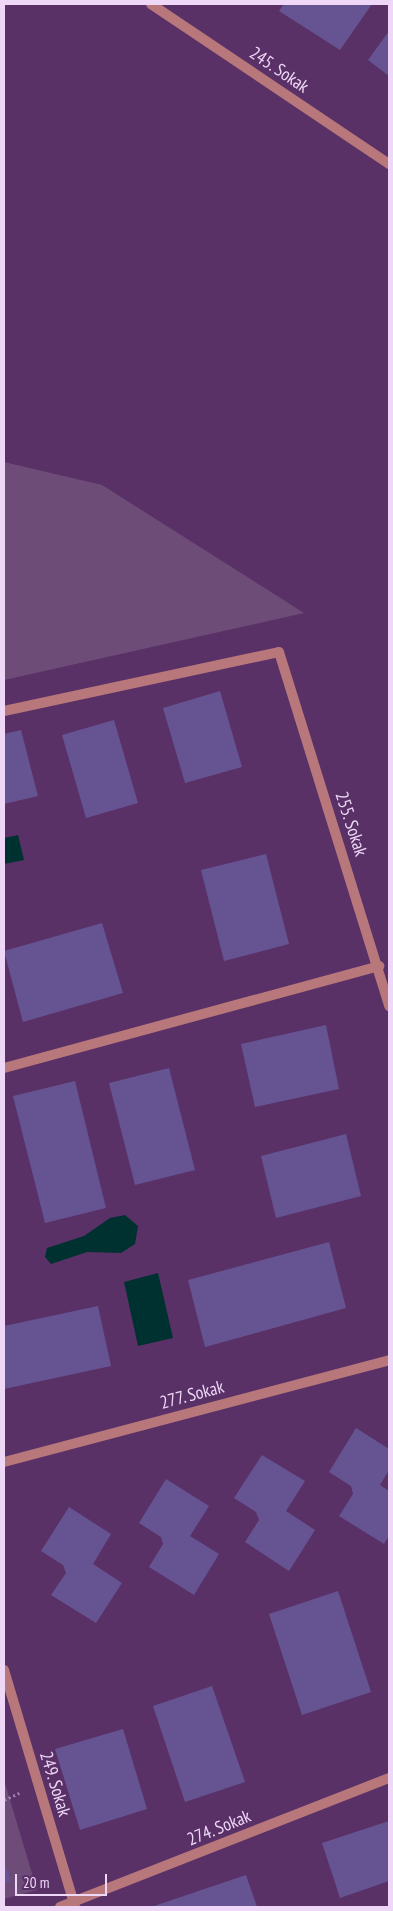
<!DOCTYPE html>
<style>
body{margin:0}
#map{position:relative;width:393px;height:1911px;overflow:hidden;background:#593167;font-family:"PT Sans Narrow",sans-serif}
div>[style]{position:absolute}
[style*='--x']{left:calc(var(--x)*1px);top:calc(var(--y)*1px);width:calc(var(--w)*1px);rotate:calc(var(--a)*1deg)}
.green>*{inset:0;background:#6d4d78}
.water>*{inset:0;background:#003131}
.building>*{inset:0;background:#665392}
.path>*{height:3px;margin-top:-1.5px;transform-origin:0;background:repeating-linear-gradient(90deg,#9d7ca8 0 2.5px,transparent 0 5px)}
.street>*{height:10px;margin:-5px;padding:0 5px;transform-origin:5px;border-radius:5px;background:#b8777a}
span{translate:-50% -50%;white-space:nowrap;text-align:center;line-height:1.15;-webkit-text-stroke:4px #593167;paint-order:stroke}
.street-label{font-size:18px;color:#eed7f7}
.frame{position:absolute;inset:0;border:5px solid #eed7f7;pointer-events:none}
.scale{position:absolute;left:15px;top:1874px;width:92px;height:22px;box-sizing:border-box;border:2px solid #eed7f7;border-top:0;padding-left:6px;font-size:15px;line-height:18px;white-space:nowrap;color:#eed7f7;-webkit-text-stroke:4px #593167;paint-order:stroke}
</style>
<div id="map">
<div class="green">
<i style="clip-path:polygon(4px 462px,102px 485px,304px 613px,4px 680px)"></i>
<i style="clip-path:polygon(4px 1780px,37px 1890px,4px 1899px)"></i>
</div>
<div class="water">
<i style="clip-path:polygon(18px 835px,24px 860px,4px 864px,4px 838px)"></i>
<i style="clip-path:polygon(125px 1215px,138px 1226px,135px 1244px,121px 1253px,87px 1252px,51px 1264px,45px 1257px,47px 1248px,84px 1236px,110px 1218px)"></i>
<i style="clip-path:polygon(158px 1273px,173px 1338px,138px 1346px,124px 1282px)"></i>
</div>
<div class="building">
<i style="clip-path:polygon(284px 4px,372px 4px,340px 50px,279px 11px)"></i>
<i style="clip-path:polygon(389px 31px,389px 76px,368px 60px)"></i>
<i style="clip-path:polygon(220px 691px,242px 767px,185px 783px,163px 708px)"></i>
<i style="clip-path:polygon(114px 720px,138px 803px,86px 818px,62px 735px)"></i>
<i style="clip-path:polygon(21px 730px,38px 796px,4px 804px,4px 734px)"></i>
<i style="clip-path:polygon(266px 854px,289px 944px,224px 961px,201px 870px)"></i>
<i style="clip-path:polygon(102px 923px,123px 993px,23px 1022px,4px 951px)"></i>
<i style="clip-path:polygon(326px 1025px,339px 1089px,255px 1107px,241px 1044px)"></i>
<i style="clip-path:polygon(169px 1068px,195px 1170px,135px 1185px,109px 1083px)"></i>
<i style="clip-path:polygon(75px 1081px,106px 1208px,45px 1223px,13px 1096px)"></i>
<i style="clip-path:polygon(346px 1134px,361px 1196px,276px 1218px,261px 1156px)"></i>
<i style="clip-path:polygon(329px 1242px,346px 1308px,205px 1347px,188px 1280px)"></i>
<i style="clip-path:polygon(98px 1306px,111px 1366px,4px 1389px,4px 1326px)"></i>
<i style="clip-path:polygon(356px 1428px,389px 1449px,389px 1470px,380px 1485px,389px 1491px,389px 1536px,384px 1544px,339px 1516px,353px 1494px,351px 1486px,329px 1472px)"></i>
<i style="clip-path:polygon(262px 1455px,305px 1481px,286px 1511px,315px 1530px,289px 1571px,245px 1542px,259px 1520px,256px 1512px,234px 1498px)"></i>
<i style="clip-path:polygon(166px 1479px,209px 1506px,190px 1536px,219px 1554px,194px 1595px,149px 1567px,163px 1544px,161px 1537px,139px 1523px)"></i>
<i style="clip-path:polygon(69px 1507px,111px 1534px,93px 1564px,122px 1583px,96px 1623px,51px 1595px,66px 1573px,63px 1565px,41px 1551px)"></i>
<i style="clip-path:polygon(338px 1591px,371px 1692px,302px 1715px,269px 1614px)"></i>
<i style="clip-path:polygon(212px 1686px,245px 1782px,185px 1802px,153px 1706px)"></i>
<i style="clip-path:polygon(123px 1729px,147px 1809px,80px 1830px,55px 1749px)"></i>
<i style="clip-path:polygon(389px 1821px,389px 1881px,340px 1898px,322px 1843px)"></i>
<i style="clip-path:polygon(4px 1860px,11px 1881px,4px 1884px)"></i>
<i style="clip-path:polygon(246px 1875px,257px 1907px,151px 1907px)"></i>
</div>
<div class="path">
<i style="--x:4;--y:1800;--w:17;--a:-25"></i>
</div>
<div class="street">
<i style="--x:151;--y:4;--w:287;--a:33.9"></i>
<i style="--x:4;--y:711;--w:281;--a:-12.1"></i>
<i style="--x:279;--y:652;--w:371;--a:72.7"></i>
<i style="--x:4;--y:1068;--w:389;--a:-15.2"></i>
<i style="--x:4;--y:1462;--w:398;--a:-14.8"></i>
<i style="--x:4;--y:1670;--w:247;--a:73.3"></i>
<i style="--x:60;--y:1907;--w:353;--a:-21.4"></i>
</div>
<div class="street-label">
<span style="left:279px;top:70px;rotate:34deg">245. Sokak</span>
<span style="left:351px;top:824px;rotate:72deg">255. Sokak</span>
<span style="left:192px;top:1395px;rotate:-15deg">277. Sokak</span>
<span style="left:55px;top:1784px;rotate:73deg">249. Sokak</span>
<span style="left:219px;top:1828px;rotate:-22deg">274. Sokak</span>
</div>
<div class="frame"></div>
<div class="scale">20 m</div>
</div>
